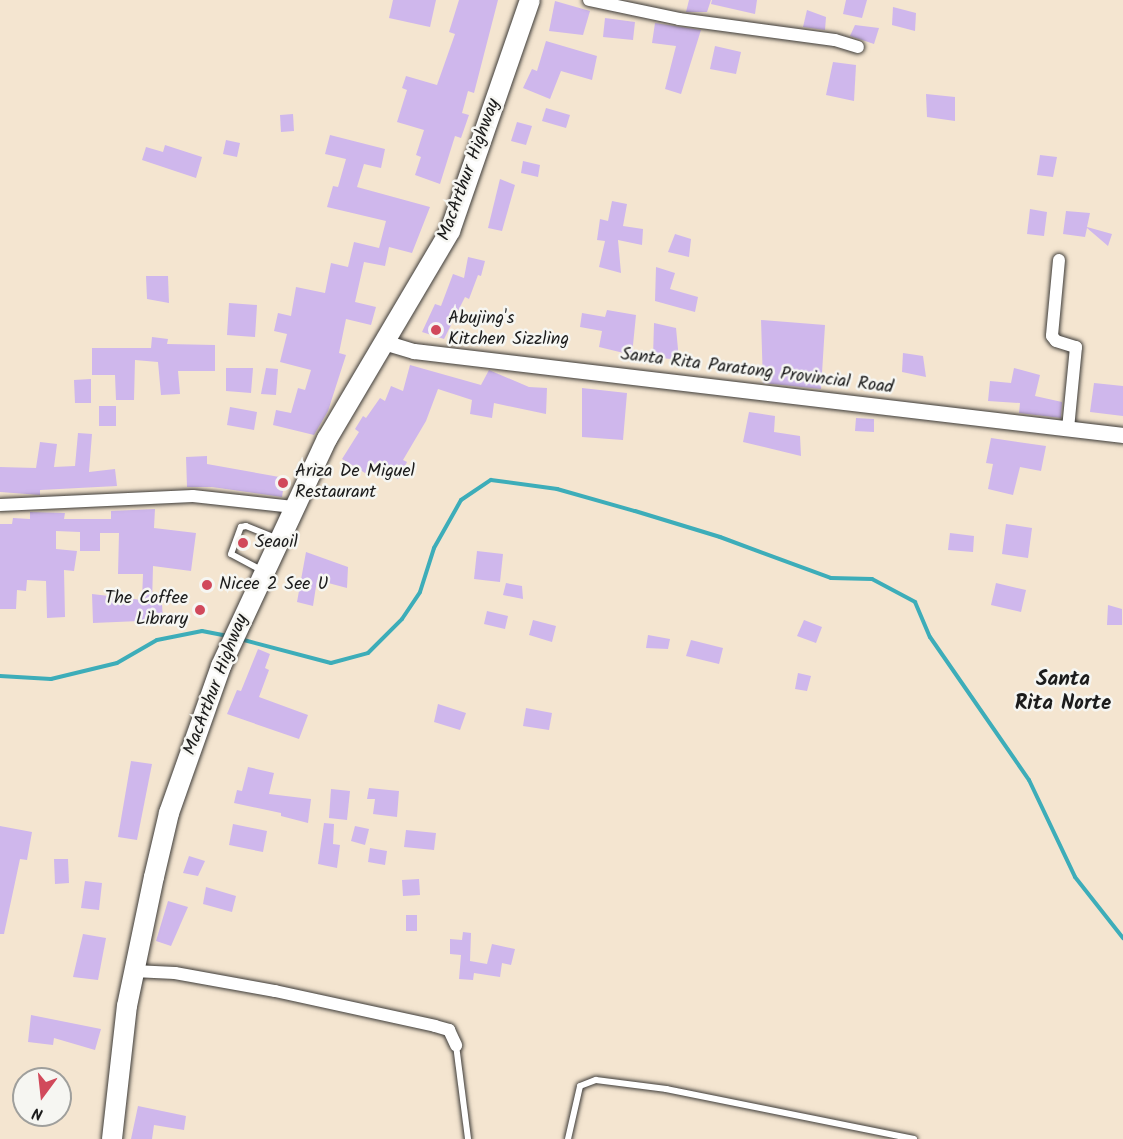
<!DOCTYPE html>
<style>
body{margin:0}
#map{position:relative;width:1123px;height:1139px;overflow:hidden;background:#f4e5d0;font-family:Kalam,sans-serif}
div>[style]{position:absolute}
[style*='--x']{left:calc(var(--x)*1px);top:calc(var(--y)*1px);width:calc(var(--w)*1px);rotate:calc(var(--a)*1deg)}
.stream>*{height:4px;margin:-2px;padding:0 2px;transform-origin:2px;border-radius:2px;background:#3dadb9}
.building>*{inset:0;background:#cfb7ec}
.roads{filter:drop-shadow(0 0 2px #3c3a37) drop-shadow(0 0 2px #3c3a37)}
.service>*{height:6px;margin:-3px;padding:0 3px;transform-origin:3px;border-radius:3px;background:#fff}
.minor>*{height:12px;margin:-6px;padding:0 6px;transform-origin:6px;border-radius:6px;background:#fff}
.tertiary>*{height:15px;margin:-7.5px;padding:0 7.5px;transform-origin:7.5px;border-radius:7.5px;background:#fff}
.trunk>*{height:20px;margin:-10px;padding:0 10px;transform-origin:10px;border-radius:10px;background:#fff}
.dots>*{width:16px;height:16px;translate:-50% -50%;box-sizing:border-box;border:3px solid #f6f6f2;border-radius:50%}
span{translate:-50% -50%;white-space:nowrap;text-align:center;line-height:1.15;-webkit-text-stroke:5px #f6f6f2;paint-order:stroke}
.street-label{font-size:18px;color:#1c1c1c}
.poi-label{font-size:18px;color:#1c1c1c}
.left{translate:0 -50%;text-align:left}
.right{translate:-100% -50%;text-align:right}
.quarter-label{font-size:21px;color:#1c1c1c;font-weight:700}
.north{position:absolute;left:12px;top:1067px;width:60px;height:60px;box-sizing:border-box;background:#f6f6f2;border:2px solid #9f9f9c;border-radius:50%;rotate:195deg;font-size:16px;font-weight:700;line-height:24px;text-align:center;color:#1c1c1c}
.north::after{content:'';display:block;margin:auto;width:21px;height:27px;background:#d1495b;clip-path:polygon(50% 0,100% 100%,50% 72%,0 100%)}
</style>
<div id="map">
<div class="stream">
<i style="--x:240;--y:639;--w:94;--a:14.8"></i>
<i style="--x:331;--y:663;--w:38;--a:-15"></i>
<i style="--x:368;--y:653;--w:48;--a:-45"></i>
<i style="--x:402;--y:619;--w:32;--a:-56"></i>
<i style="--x:420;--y:592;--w:46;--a:-72.3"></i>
<i style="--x:434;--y:548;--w:55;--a:-60.6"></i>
<i style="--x:461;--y:500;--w:36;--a:-34"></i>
<i style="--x:491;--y:480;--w:67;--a:7.8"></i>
<i style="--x:557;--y:489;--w:81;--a:15.8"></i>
<i style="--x:635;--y:511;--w:89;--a:17"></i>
<i style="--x:720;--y:537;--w:118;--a:20.3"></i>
<i style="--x:831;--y:578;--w:41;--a:1.4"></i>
<i style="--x:872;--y:579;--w:49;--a:28.1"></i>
<i style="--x:915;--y:602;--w:38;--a:67"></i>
<i style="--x:930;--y:637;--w:174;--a:55.3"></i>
<i style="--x:1029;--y:780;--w:107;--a:64.6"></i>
<i style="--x:1075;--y:877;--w:78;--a:51.8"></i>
<i style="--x:0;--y:676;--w:51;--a:3.4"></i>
<i style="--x:51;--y:679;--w:68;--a:-13.6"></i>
<i style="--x:117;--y:663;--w:46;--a:-29.9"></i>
<i style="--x:157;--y:640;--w:46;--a:-11.3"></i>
<i style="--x:202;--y:631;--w:25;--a:11"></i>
</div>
<div class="building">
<i style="clip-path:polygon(393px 0,436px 0,430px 27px,389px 18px)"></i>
<i style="clip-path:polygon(459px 0,498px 0,474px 93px,468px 91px,462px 113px,469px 115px,461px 138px,455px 136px,440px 184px,415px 175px,421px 157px,416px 155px,424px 130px,397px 122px,407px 90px,402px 88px,406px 76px,437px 85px,455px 34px,449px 32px)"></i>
<i style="clip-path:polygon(689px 0,711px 0,707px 12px,686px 12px)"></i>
<i style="clip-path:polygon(712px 0,757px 0,755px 14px,711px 4px)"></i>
<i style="clip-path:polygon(846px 0,867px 0,862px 18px,843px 14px)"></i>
<i style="clip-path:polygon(555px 1px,590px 11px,583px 35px,549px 31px)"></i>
<i style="clip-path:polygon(893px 7px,916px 13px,915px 31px,892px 25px)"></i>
<i style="clip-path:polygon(807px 10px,826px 17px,825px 30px,803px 27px)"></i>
<i style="clip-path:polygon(605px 18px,635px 22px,633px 40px,603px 37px)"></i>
<i style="clip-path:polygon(655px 23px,701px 30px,681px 94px,665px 89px,676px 46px,652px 43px)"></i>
<i style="clip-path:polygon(855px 25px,879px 28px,874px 44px,850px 36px)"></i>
<i style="clip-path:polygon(546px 41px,597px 56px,592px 80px,561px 71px,550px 99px,523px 88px,532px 69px,537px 71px)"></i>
<i style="clip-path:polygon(715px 46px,741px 52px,736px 74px,710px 69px)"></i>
<i style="clip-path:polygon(833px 62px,856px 65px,854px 101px,826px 95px)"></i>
<i style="clip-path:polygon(926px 94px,955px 97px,955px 121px,927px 117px)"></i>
<i style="clip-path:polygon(546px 108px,570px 115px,566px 128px,542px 121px)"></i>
<i style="clip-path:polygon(293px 114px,294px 131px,281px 132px,280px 115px)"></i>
<i style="clip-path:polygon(517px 122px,532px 126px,526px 145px,511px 141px)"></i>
<i style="clip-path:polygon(330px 135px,385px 149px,381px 168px,364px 164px,357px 187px,430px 207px,412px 253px,389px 247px,385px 266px,364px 262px,355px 302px,376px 307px,371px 325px,346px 319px,339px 353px,346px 355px,328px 411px,314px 435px,273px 425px,276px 410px,291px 413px,298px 388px,305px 390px,311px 370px,280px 362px,287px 334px,274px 331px,278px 313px,291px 316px,296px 287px,325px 293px,331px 263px,348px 267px,354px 242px,379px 248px,386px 221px,327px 207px,333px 186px,338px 187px,346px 159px,325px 154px)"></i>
<i style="clip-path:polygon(226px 140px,240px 143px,237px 157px,223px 154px)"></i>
<i style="clip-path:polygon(165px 145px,202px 157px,196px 178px,142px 160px,146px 147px,163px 152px)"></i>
<i style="clip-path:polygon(1040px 155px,1057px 157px,1053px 177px,1037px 175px)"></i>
<i style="clip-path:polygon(523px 161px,540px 165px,538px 177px,521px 173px)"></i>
<i style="clip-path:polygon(500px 179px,515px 185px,502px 231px,488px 228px)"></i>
<i style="clip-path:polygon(612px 201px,627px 204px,623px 226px,643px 229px,642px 245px,618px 240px,621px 273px,599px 267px,605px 241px,597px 240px,600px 219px,608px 221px)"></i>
<i style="clip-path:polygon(1030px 209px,1047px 212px,1044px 236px,1027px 234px)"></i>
<i style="clip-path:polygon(1066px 211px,1090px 213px,1087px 227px,1112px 234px,1108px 246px,1087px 228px,1085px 237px,1063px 234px)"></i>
<i style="clip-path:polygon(675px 234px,691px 239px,689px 257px,668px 252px)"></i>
<i style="clip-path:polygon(468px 257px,485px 261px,481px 276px,478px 275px,469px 299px,465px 297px,444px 339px,422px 332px,435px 304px,441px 306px,453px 274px,464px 278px)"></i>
<i style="clip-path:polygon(656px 267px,675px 273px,670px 289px,698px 297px,695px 312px,655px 301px)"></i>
<i style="clip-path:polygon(146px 276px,168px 276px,169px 303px,147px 299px)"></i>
<i style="clip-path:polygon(229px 303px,257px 305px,255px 337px,227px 335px)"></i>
<i style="clip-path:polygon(607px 310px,636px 315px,632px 355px,599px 347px,602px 331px,580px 327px,582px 313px,605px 317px)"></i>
<i style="clip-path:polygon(761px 320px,825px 325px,821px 389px,763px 383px)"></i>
<i style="clip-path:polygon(654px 323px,676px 328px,679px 360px,653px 357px)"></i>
<i style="clip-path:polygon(152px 337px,168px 339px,167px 344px,215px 345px,215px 371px,178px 371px,180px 394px,161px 395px,158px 362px,135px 360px,134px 400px,116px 400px,115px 375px,92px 375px,92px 348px,151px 348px)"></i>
<i style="clip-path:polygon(903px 353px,923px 356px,926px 377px,902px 372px)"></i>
<i style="clip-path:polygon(410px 365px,481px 385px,489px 370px,529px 387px,547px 388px,546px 414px,494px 403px,492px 418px,470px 414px,472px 400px,438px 389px,426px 421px,403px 460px,407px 462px,398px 479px,376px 466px,370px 476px,342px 459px,359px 432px,355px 429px,363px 416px,366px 418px,380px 398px,385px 401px,391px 386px,403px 391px)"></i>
<i style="clip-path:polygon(226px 368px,253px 368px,251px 393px,226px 391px)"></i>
<i style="clip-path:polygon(266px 368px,278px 369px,276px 395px,261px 394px)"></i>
<i style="clip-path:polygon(1014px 368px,1040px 375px,1035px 396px,1062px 402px,1061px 418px,1019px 413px,1020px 403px,988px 401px,990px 381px,1011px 383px)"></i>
<i style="clip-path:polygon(91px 379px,91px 403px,75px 403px,74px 380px)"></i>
<i style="clip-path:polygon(1094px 383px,1123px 386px,1123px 416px,1090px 412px)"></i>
<i style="clip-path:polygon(582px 388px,627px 393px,623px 440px,582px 437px)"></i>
<i style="clip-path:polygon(99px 406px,116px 406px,116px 426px,99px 426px)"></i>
<i style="clip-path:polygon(230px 407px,257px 412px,254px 430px,227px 425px)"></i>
<i style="clip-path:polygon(749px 412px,775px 416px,774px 432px,800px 436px,801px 456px,743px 442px)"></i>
<i style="clip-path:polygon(856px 418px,874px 419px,874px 432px,855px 431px)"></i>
<i style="clip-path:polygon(78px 433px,92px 434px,89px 472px,115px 469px,117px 486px,40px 490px,40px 495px,0 492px,0 467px,36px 468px,40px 442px,57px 444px,54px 467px,75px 466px)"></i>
<i style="clip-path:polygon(991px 438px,1046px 446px,1041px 471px,1020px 467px,1013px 495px,988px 489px,993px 464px,986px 463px)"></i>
<i style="clip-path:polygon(207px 456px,207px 464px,285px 478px,282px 497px,212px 487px,187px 487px,186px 457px)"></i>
<i style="clip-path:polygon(155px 509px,154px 528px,196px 533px,191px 571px,153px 566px,152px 604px,162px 604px,163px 620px,93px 623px,92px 594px,142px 600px,143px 574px,118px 574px,119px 533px,100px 533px,100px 551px,80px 551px,80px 532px,56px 531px,56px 549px,77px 551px,74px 571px,64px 570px,65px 617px,47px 618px,46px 581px,27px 580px,26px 591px,17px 590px,16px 609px,0 609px,0 524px,12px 524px,13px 518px,30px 519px,30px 512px,65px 513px,64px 519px,111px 519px,111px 511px)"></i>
<i style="clip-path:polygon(1006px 524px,1032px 528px,1028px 558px,1002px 554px)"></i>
<i style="clip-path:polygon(950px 533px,974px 536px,973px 552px,948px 550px)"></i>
<i style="clip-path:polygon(477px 551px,503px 554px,500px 582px,474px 579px)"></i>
<i style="clip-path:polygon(306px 552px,348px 567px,347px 588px,317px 580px,313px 606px,297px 602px)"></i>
<i style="clip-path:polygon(506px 583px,522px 586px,523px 599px,503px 595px)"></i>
<i style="clip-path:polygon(996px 583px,1026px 590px,1021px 612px,991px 605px)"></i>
<i style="clip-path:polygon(1108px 605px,1122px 609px,1122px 625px,1107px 625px)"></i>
<i style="clip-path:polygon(487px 611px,508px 616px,505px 629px,484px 624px)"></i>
<i style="clip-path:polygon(533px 620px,556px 626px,552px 642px,529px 635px)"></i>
<i style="clip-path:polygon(804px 620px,822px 627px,816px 643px,797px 636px)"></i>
<i style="clip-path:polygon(648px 635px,670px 639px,668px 649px,646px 648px)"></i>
<i style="clip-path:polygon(691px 640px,723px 648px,719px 664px,686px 656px)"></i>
<i style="clip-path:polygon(258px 649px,270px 654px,265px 668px,269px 670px,259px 697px,308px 715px,299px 739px,227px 714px,237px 690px,241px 691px)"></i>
<i style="clip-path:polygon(798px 673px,811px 676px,807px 691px,795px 689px)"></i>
<i style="clip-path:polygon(438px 704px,466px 713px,460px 730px,434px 722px)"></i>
<i style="clip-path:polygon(526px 708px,552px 713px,549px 730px,523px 726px)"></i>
<i style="clip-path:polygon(131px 761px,152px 764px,137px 840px,118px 837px)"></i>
<i style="clip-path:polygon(248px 767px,274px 773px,269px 794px,311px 799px,308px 823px,281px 816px,281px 813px,234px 803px,237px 790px,242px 791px)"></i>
<i style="clip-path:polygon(369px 788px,399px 791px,397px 817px,373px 814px,375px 799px,367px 799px)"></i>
<i style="clip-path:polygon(331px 789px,350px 791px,347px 820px,329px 818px)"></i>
<i style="clip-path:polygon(324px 823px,334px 824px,333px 844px,340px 845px,337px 868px,318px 864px)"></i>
<i style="clip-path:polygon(233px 824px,267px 831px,263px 852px,229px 845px)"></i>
<i style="clip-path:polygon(0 826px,32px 832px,27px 860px,20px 859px,4px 934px,0 934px)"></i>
<i style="clip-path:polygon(355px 826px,369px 829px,365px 845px,351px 841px)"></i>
<i style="clip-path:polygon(406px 830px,436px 833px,434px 850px,404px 847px)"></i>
<i style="clip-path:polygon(370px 848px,387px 851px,385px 865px,368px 862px)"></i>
<i style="clip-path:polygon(189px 856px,205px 861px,198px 876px,183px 873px)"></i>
<i style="clip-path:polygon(54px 859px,68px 859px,69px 883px,55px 884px)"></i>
<i style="clip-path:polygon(419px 879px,420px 895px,403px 896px,402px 880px)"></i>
<i style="clip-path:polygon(85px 881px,102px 883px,99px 910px,81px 908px)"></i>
<i style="clip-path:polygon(206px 887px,236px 896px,232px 912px,203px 904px)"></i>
<i style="clip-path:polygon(168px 901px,188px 907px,171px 946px,156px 941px)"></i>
<i style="clip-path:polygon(406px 915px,417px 915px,417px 931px,406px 931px)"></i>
<i style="clip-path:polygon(463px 932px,471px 933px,470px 961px,487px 964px,492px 944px,515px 949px,511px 965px,502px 963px,500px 977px,474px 973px,473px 980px,459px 979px,461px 955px,450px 954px,450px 939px,462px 940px)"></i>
<i style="clip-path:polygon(83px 934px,106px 938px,98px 980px,73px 977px)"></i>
<i style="clip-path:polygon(31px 1015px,101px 1029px,95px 1050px,54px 1038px,53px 1045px,28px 1042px)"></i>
<i style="clip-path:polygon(138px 1106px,186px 1116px,184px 1130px,154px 1125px,152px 1139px,131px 1139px)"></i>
</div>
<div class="roads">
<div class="service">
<i style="--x:263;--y:571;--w:36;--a:-152"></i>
<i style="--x:231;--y:554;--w:29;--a:-70"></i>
<i style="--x:241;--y:527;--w:5;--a:-11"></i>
<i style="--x:246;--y:526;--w:32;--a:22"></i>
<i style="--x:456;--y:1045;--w:95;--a:82.7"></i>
<i style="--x:568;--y:1139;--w:54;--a:-77.2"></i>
<i style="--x:580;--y:1086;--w:17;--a:-21"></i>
<i style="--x:596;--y:1080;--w:71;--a:7.3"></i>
<i style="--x:666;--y:1089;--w:253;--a:11.4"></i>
</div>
<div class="minor">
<i style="--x:589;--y:0;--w:92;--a:11.9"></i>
<i style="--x:679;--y:19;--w:157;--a:7.7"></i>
<i style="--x:835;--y:40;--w:24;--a:17"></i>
<i style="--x:1059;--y:260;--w:76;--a:95.3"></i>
<i style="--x:1052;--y:336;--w:6;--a:51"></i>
<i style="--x:1056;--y:341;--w:21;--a:17"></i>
<i style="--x:1076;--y:347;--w:81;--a:95.6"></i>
<i style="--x:0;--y:505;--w:193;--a:-2.7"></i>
<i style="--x:193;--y:496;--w:101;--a:6.3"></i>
<i style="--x:134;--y:971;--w:41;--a:2.8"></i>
<i style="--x:175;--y:973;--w:102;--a:10.2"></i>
<i style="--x:275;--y:991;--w:164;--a:12.3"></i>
<i style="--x:435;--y:1026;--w:15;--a:16"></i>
<i style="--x:449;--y:1030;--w:17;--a:65"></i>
</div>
<div class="tertiary">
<i style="--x:387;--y:343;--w:28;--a:17"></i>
<i style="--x:414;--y:351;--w:714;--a:6.76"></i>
</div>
<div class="trunk">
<i style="--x:112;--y:1139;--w:134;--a:-83.6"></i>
<i style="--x:127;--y:1006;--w:132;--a:-78.2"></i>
<i style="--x:154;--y:877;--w:66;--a:-76.8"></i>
<i style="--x:169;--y:813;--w:156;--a:-70.5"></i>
<i style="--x:221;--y:666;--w:251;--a:-65"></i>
<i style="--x:327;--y:439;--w:242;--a:-59.4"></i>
<i style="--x:450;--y:231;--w:244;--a:-70.9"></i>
</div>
</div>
<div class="dots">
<i style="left:436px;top:330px;background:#d1495b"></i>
<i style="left:283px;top:483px;background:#d1495b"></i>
<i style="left:243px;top:543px;background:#d1495b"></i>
<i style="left:207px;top:585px;background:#d1495b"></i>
<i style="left:200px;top:610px;background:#d1495b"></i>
</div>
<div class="street-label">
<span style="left:470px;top:170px;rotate:-70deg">MacArthur Highway</span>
<span style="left:757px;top:372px;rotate:7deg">Santa Rita Paratong Provincial Road</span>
<span style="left:217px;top:685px;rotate:-69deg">MacArthur Highway</span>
</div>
<div class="poi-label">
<span class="left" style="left:448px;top:330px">Abujing's<br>Kitchen Sizzling</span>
<span class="left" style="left:295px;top:483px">Ariza De Miguel<br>Restaurant</span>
<span class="left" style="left:255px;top:543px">Seaoil</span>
<span class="left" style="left:219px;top:585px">Nicee 2 See U</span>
<span class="right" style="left:188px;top:610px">The Coffee<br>Library</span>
</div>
<div class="quarter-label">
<span style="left:1063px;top:692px">Santa<br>Rita Norte</span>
</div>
<div class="north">N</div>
</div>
